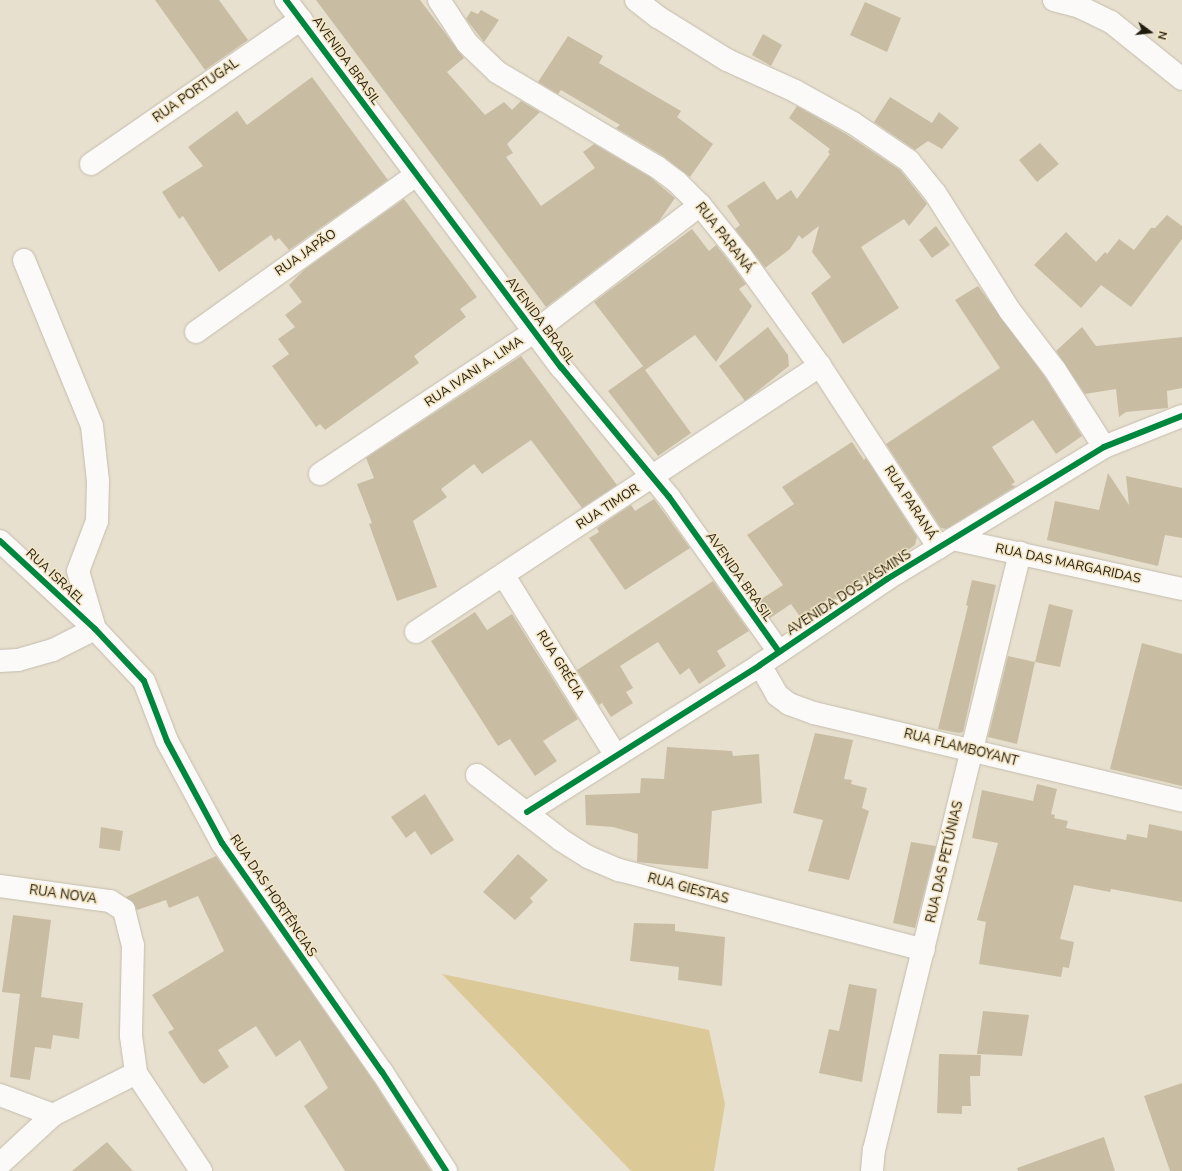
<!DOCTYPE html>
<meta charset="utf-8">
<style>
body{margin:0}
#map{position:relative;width:1182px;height:1171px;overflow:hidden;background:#e8e0ce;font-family:"Nunito Sans",sans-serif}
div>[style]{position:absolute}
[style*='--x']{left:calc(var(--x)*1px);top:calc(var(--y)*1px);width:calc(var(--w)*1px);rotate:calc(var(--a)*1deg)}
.green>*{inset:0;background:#dcc998}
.building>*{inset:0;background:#c8bda3}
.roads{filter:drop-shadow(0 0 1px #c3bdae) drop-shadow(0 0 1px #c3bdae)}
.minor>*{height:22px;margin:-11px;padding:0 11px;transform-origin:11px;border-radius:11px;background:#fcfaf8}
.cycleway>*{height:6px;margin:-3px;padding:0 3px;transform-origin:3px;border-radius:3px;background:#00873e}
span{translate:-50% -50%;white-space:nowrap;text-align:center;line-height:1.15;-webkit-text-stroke:3px #f3e5c3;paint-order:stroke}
.street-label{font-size:13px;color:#201b0f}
.north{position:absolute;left:1130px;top:12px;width:40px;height:40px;-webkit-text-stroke:3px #f3e5c3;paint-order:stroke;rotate:105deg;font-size:11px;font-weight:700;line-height:16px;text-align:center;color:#201b0f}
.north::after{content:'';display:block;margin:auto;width:14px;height:18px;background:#201b0f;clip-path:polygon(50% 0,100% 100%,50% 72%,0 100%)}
</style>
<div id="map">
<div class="green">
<i style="clip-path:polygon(442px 974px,709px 1030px,725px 1104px,714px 1171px,631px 1171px)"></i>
</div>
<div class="building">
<i style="clip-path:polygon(155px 0,219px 0,248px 40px,205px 70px)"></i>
<i style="clip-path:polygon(316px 0,420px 0,464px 58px,447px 72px,485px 115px,504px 102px,512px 110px,521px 101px,540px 112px,507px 144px,513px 153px,506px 157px,541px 206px,595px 168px,583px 152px,594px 144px,650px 177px,675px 198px,659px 221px,546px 307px)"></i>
<i style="clip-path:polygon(865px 2px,901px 18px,887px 52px,850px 35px)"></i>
<i style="clip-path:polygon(481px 10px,499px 20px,484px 42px,466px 19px,471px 11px,478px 14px)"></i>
<i style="clip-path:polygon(763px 34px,782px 45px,771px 66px,752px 55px)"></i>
<i style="clip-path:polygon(568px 36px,603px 56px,599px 63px,681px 111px,677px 117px,713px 144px,690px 177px,663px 156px,616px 128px,620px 125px,561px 90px,558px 94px,538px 82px)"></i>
<i style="clip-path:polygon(312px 77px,388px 180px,289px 250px,279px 238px,275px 241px,271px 235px,219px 272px,183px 216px,179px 219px,162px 192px,203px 166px,188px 147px,237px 111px,247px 125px)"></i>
<i style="clip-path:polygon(890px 97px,932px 123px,939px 112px,959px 128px,942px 149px,928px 141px,915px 150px,874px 122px)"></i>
<i style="clip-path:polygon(797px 106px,846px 134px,900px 170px,927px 204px,909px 226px,904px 219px,861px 247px,899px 308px,843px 344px,811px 293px,831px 277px,812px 252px,819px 226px,802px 239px,799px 235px,790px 249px,765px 268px,735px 229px,740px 225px,727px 206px,764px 181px,777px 200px,791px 190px,797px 199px,830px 154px,828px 152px,830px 149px,789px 118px)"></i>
<i style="clip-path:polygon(1040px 143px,1059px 164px,1037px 182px,1019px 160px)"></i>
<i style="clip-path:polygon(404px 199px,477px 297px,460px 309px,466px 317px,414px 356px,419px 363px,325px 430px,320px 424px,316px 427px,272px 366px,289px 354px,278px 339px,295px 327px,285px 315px,302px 302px,289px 285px,304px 270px)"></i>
<i style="clip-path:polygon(1167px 215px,1182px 226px,1182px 239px,1131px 307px,1101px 285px,1081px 308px,1034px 265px,1066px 232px,1096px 262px,1105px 252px,1107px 254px,1119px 239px,1134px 250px,1151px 228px,1155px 228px)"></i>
<i style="clip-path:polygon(936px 226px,950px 245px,932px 258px,919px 240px)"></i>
<i style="clip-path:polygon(692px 229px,709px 251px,716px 245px,731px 264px,746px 284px,739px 289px,752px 306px,716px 362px,695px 335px,645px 370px,691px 433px,658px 456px,608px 391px,643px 366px,594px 302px)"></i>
<i style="clip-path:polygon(978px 286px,1045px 377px,1082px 436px,1056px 454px,1033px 420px,992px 447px,1015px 482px,1011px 485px,1016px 486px,946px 529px,941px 528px,886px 444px,1000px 368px,955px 300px)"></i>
<i style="clip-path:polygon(768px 327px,788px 355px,789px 366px,745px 401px,719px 366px)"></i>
<i style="clip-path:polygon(1082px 327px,1096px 346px,1182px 337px,1182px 388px,1167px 391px,1168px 408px,1126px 412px,1119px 417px,1116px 389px,1085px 394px,1056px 351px)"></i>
<i style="clip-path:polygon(521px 356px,617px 485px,582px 508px,531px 440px,482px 474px,474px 464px,441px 489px,447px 497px,413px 521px,437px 587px,397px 601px,369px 524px,372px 523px,357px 484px,374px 478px,366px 458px)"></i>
<i style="clip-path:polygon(852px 442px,864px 460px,866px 458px,917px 537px,915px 545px,830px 602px,828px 599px,801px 618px,791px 604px,770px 618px,758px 601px,783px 585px,747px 535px,794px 504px,782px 487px)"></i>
<i style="clip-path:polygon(1108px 473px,1129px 505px,1126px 476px,1182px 488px,1182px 538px,1165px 535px,1158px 566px,1047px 540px,1055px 501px,1099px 510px)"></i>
<i style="clip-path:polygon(654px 499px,690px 548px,625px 590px,589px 538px,599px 532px,597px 528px,631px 505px,635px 511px)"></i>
<i style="clip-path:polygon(972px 580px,996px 585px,963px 732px,959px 733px,938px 729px,968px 606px,966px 605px)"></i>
<i style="clip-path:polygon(713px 581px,749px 631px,717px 651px,726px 666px,699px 684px,689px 668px,680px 675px,658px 642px,620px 666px,633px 688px,626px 692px,633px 703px,611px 717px,602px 703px,599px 705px,577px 670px)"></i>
<i style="clip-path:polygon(1049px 604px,1073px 610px,1060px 667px,1035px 662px)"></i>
<i style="clip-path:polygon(475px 612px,487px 630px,512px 614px,578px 719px,543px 741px,557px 761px,535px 776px,510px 739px,498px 746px,431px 641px)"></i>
<i style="clip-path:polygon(1142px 643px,1182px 654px,1182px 786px,1110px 769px)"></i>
<i style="clip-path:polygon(1008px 656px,1035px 662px,1017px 744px,988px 737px)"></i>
<i style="clip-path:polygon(815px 733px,853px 740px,844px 779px,852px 780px,851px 784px,867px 788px,862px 808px,869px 811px,849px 880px,808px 871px,823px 820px,793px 813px)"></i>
<i style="clip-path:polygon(667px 747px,732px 751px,733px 756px,759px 754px,762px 803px,712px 811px,708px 869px,637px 862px,638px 834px,613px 827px,586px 825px,585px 795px,640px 793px,641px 778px,664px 779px)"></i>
<i style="clip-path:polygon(1037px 784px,1057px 789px,1051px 814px,1055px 815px,1054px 818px,1068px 821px,1066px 828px,1126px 840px,1127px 834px,1147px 838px,1149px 824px,1182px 831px,1182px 902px,1111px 889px,1110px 892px,1074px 885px,1060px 939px,1074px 942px,1069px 968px,1063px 967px,1061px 977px,979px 964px,986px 922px,977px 920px,998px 843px,972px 838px,982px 790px,1033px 801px)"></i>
<i style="clip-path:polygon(425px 794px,454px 840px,431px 855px,415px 831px,406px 838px,391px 817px)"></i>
<i style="clip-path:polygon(101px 827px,123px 831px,120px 851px,99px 848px)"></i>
<i style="clip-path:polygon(911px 842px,936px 846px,915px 928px,893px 923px)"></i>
<i style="clip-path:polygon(518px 854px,548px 880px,530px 898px,533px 902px,515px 920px,483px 892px)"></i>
<i style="clip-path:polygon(216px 856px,372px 1079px,431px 1171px,345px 1171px,304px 1106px,328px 1088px,300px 1040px,276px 1057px,256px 1026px,218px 1050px,229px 1067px,204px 1084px,200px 1081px,168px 1032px,174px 1029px,152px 995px,224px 951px,198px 896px,169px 908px,166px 900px,137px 910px,126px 897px)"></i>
<i style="clip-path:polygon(13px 915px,51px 920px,41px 997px,83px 1003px,79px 1039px,53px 1035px,51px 1049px,35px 1047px,30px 1080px,10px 1077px,20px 994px,2px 992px)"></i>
<i style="clip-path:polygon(634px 923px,675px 924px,675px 931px,725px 937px,722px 986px,678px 980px,679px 967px,630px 961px)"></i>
<i style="clip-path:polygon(849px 984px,877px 989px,862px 1082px,819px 1073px,829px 1029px,839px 1031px)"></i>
<i style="clip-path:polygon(983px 1011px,1029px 1015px,1022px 1056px,977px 1054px)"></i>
<i style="clip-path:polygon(939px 1054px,981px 1055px,980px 1076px,970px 1076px,971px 1106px,962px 1106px,962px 1114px,937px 1113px)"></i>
<i style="clip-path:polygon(1182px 1083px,1182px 1171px,1170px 1171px,1144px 1096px)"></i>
<i style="clip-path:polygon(1104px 1137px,1115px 1171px,1018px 1171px,1017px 1168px)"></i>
<i style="clip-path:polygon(107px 1142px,133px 1171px,72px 1171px)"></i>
</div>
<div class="roads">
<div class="minor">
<i style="--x:286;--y:0;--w:459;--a:53.2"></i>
<i style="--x:561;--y:367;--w:169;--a:50.3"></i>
<i style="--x:669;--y:497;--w:190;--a:54.6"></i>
<i style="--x:439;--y:0;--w:51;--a:56.9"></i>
<i style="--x:467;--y:43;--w:42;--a:44"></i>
<i style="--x:497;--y:72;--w:186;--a:30.7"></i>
<i style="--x:657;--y:167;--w:25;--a:37"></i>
<i style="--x:677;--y:182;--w:33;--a:45"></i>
<i style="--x:700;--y:205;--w:65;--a:51.2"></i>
<i style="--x:741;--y:256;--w:135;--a:54.3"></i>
<i style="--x:820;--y:366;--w:217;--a:56.8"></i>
<i style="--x:636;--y:0;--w:28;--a:38"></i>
<i style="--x:658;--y:17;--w:81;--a:31.9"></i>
<i style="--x:727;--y:60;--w:75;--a:24.5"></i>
<i style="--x:795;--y:91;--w:66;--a:28.9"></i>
<i style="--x:853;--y:123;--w:68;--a:34.2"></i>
<i style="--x:909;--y:161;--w:41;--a:50.9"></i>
<i style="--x:935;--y:193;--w:140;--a:57.6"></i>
<i style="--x:1010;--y:311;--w:74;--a:52.7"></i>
<i style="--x:1055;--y:370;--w:91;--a:57.5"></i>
<i style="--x:1054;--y:0;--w:27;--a:15"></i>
<i style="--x:1080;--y:7;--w:34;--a:26"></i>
<i style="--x:1111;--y:22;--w:91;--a:38.8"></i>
<i style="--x:91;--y:164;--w:255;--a:-34.6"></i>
<i style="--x:24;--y:260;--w:179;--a:67.7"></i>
<i style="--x:92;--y:426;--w:55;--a:83.8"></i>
<i style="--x:98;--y:481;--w:40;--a:91.4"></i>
<i style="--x:97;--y:521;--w:53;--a:110.8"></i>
<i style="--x:78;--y:571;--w:60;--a:73.7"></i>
<i style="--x:196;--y:332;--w:270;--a:-35.5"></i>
<i style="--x:320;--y:474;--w:257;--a:-33.6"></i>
<i style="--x:534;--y:332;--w:209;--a:-37.4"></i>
<i style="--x:953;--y:539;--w:234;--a:12.3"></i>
<i style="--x:0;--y:541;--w:129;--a:42.8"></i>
<i style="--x:95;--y:629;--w:71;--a:46.7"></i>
<i style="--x:144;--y:681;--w:64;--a:69"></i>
<i style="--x:167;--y:741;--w:116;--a:61.7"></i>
<i style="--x:222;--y:843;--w:279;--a:55.1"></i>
<i style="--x:382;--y:1072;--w:118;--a:57.1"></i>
<i style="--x:504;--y:576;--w:210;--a:58.1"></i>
<i style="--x:416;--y:632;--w:484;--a:-33.4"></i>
<i style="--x:0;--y:661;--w:18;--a:-3"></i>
<i style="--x:18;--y:660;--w:36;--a:-16"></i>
<i style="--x:53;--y:650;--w:47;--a:-26.6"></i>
<i style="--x:760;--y:665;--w:34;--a:60"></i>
<i style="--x:777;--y:695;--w:15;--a:37"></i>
<i style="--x:789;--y:704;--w:27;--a:20"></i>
<i style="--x:814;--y:713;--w:378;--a:13.4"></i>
<i style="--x:477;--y:775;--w:106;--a:37.7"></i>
<i style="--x:561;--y:840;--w:32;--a:32"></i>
<i style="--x:588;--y:857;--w:34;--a:23"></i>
<i style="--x:619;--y:870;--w:315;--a:14.7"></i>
<i style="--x:527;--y:812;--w:275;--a:-32.2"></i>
<i style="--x:760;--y:665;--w:153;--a:-34.1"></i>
<i style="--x:887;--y:579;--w:254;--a:-31.3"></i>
<i style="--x:1104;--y:447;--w:84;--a:-21.7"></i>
<i style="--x:0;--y:886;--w:111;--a:7.8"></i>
<i style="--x:110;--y:901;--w:17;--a:33"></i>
<i style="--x:124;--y:910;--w:36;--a:76"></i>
<i style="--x:133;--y:945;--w:91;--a:91.3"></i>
<i style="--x:131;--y:1036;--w:37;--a:82"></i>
<i style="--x:136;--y:1073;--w:118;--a:56.4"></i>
<i style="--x:0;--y:1095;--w:57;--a:20.7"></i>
<i style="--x:0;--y:1164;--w:72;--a:-42.8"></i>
<i style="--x:53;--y:1115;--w:93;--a:-26.8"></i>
<i style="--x:872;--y:1171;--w:21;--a:-85"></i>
<i style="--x:874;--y:1150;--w:615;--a:-76.26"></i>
</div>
</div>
<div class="cycleway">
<i style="--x:286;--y:0;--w:459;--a:53.2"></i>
<i style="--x:561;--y:367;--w:169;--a:50.3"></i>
<i style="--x:669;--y:497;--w:190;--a:54.6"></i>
<i style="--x:0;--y:541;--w:129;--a:42.8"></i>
<i style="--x:95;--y:629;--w:71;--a:46.7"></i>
<i style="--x:144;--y:681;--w:64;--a:69"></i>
<i style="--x:167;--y:741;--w:116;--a:61.7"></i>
<i style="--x:222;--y:843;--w:279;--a:55.1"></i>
<i style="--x:382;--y:1072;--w:118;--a:57.1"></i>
<i style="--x:527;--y:812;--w:275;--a:-32.2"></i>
<i style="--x:760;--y:665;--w:153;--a:-34.1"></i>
<i style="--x:887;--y:579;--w:254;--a:-31.3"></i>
<i style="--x:1104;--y:447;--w:84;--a:-21.7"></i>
</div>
<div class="street-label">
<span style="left:346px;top:61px;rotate:54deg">AVENIDA BRASIL</span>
<span style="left:196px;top:91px;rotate:-35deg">RUA PORTUGAL</span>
<span style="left:724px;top:238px;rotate:52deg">RUA PARANÁ</span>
<span style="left:306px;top:253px;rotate:-35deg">RUA JAPÃO</span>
<span style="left:540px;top:321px;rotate:53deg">AVENIDA BRASIL</span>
<span style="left:474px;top:372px;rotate:-34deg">RUA IVANI A. LIMA</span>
<span style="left:910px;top:503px;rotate:57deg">RUA PARANÁ</span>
<span style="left:608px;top:507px;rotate:-33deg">RUA TIMOR</span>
<span style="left:1068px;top:564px;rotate:12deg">RUA DAS MARGARIDAS</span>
<span style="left:55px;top:577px;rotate:43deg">RUA ISRAEL</span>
<span style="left:739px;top:577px;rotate:55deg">AVENIDA BRASIL</span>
<span style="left:849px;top:593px;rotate:-33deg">AVENIDA DOS JASMINS</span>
<span style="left:560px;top:665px;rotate:58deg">RUA GRÉCIA</span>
<span style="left:961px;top:748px;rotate:14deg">RUA FLAMBOYANT</span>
<span style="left:945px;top:862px;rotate:-77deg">RUA DAS PETÚNIAS</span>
<span style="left:688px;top:889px;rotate:15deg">RUA GIESTAS</span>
<span style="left:63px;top:895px;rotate:8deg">RUA NOVA</span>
<span style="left:273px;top:896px;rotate:56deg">RUA DAS HORTÊNCIAS</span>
</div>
<div class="north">N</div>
</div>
